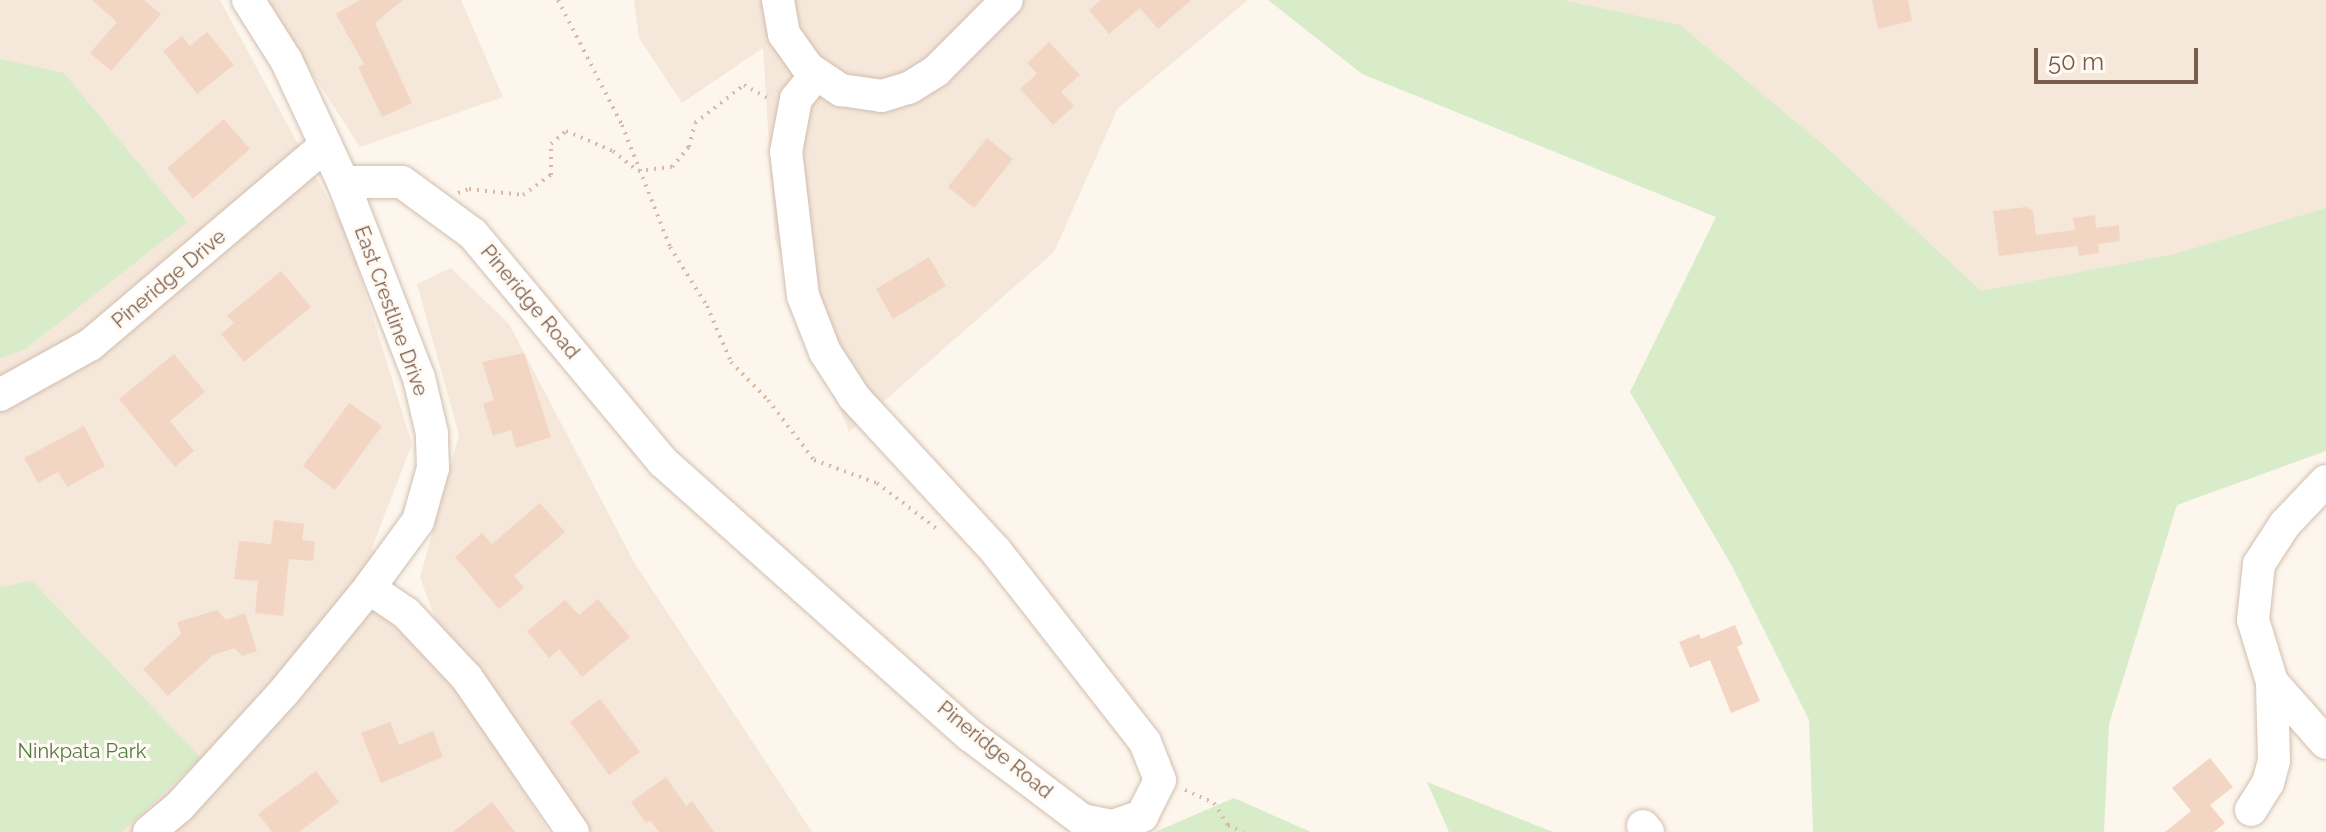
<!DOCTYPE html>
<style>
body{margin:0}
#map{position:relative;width:2326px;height:832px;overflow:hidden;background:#fdf6ec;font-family:Raleway,sans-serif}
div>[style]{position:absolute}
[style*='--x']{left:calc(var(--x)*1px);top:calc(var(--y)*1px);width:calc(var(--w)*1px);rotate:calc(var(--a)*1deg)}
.residential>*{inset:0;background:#f5e8da}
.green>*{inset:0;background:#d8ecc9}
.building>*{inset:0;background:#f3d5c3}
.path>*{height:4px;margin-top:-2px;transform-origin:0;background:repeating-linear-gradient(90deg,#d9b8a5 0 2px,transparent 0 8px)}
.roads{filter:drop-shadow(0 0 2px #d1beb0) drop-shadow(0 0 2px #d1beb0)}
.minor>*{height:32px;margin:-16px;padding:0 16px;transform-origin:16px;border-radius:16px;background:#fff}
span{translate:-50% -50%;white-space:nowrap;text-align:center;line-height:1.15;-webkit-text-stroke:6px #fffaf3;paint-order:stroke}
.street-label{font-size:20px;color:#7a5c4d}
.park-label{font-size:20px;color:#537a41}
.scale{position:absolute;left:2034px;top:48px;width:164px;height:36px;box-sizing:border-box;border:4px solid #7a5c4d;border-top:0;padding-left:10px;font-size:24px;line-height:28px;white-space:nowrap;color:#7a5c4d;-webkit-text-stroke:6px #fffaf3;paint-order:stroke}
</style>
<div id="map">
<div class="residential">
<i style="clip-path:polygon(0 0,220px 0,348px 236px,412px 444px,372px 548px,549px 832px,0 832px)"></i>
<i style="clip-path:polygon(265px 0,461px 0,503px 97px,360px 147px)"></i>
<i style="clip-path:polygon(634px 0,1248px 0,1118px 108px,1054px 252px,849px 432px,775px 239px,763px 48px,682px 103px,639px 38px)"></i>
<i style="clip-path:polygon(1483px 0,2326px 0,2326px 290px,1969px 335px)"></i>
<i style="clip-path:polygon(451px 268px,509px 324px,634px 562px,812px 832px,590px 832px,435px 618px,420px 578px,459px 435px,417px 284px)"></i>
</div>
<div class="green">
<i style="clip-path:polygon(1268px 0,1563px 0,1680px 25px,1828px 149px,1981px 291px,2175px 254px,2326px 208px,2326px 451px,2177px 505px,2109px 724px,2104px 832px,1813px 832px,1809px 720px,1732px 566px,1630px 392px,1716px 217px,1362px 74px)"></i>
<i style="clip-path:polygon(0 59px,64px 73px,187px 222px,24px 350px,0 358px)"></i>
<i style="clip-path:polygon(32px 581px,201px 758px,122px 832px,0 832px,0 587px)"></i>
<i style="clip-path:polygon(1427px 782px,1553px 832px,1449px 832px)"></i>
<i style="clip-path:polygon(1234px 798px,1311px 832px,1155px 832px)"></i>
</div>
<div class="building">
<i style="clip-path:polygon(92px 0,144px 0,161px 14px,111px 71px,90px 53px,117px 22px)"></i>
<i style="clip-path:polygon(360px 0,403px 0,375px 23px,412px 103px,382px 117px,358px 67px,364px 64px,336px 14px)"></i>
<i style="clip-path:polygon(1101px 0,1191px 0,1158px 29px,1140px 8px,1109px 34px,1089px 10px)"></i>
<i style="clip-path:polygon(1872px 0,1908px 0,1912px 21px,1878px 29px)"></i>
<i style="clip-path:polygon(207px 32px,234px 65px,197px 94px,163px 51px,182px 36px,190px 46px)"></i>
<i style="clip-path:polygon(1049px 42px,1080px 75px,1061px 92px,1074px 106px,1053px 125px,1020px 89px,1037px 74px,1027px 63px)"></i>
<i style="clip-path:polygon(224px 119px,250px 149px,193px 199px,167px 168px)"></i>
<i style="clip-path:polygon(987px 138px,1013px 159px,974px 208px,948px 187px)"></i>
<i style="clip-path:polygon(2026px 207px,2033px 211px,2036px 235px,2075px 230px,2073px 218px,2095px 215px,2096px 228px,2119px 225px,2120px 241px,2098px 244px,2099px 253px,2079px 256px,2077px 246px,1999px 256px,1993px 211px)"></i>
<i style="clip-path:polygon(929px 257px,946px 286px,893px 319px,876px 289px)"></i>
<i style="clip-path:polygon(281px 271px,311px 307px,244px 362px,221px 334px,234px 323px,227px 316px)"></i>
<i style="clip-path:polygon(524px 353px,551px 437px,516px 448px,511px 430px,493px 436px,483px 404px,494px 400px,482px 362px)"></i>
<i style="clip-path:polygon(174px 354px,205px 392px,170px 421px,194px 451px,175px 467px,119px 399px)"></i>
<i style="clip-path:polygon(349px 403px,382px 426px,335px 490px,303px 466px)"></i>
<i style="clip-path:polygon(84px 426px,105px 466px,67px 487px,58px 472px,38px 483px,24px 458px)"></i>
<i style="clip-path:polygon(540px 503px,565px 532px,514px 576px,524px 588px,499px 609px,455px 557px,482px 533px,492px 544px)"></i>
<i style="clip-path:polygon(274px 520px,304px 524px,302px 540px,315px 542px,313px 561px,289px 559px,283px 616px,255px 613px,258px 581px,234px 579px,239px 541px,271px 544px)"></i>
<i style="clip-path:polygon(598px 599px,630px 637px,582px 677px,559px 649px,549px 658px,527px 631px,565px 600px,579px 615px)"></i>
<i style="clip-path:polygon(217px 610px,226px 620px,245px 613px,257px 651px,242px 656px,235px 648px,213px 655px,168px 696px,143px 669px,181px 634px,177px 622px)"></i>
<i style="clip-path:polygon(1735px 625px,1743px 644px,1737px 647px,1760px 701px,1731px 713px,1710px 660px,1690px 668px,1679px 642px,1699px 634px,1701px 639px)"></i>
<i style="clip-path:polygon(600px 699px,640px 752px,609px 775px,570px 722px)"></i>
<i style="clip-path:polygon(390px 722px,399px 745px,433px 731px,443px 757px,381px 783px,361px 733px)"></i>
<i style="clip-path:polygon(2210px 758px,2233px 787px,2210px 805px,2225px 823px,2214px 832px,2165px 832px,2191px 811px,2172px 788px)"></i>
<i style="clip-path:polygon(316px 771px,339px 802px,299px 832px,272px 832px,258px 814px)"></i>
<i style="clip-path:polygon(666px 777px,686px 806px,692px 801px,714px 832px,659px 832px,650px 820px,646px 823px,631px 802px)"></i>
<i style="clip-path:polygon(492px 802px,515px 832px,453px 832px)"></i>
</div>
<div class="path">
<i style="--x:558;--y:0;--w:140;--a:62.9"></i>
<i style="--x:622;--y:125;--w:131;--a:68.5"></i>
<i style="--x:670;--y:247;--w:70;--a:57.9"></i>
<i style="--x:707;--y:306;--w:61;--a:66.8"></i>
<i style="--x:731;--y:362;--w:53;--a:45.8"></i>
<i style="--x:768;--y:400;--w:76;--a:52.5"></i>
<i style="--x:814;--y:460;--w:67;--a:20.1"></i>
<i style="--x:877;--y:483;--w:76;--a:37.5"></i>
<i style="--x:458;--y:193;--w:12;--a:-20"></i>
<i style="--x:469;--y:189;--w:54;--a:6.3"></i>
<i style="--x:523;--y:195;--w:34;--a:-36"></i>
<i style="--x:551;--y:175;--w:31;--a:-90"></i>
<i style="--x:551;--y:144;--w:20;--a:-41"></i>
<i style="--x:566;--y:131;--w:51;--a:23.1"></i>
<i style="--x:613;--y:151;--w:32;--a:39"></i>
<i style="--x:638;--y:171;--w:34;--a:-7"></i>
<i style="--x:672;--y:167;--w:26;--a:-50"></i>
<i style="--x:689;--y:147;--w:25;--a:-76"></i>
<i style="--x:695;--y:123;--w:62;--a:-37.8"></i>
<i style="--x:744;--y:85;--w:31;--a:29"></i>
<i style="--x:1185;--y:790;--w:32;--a:24"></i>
<i style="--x:1214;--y:803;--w:26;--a:58"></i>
<i style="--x:1228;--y:825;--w:17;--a:25"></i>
</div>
<div class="roads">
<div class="minor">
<i style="--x:778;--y:0;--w:35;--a:80"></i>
<i style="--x:784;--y:34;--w:42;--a:54.8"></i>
<i style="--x:808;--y:68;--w:40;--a:34"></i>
<i style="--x:841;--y:90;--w:41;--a:8.3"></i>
<i style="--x:882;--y:96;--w:28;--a:-17"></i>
<i style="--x:909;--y:88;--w:32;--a:-32"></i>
<i style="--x:936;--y:71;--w:100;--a:-45"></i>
<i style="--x:343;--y:182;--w:59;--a:0"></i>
<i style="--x:402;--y:182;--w:88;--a:36.2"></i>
<i style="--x:473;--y:234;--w:297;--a:50.2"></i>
<i style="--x:663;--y:462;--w:412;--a:41.7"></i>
<i style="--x:971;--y:736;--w:139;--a:37.1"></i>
<i style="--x:1082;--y:820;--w:32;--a:11"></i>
<i style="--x:1113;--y:826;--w:31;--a:-19"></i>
<i style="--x:1142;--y:816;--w:40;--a:-63.4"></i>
<i style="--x:1160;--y:780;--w:41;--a:-111.5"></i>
<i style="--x:1145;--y:742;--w:244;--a:-128"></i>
<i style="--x:995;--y:550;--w:208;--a:-132.7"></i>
<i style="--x:854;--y:397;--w:54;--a:-122.8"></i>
<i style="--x:825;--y:352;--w:60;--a:-111.4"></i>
<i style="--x:803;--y:296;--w:145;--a:-96.7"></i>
<i style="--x:786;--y:152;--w:54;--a:-79.3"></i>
<i style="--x:796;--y:99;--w:32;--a:-51"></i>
<i style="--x:0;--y:395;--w:103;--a:-29.1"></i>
<i style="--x:90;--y:345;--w:309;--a:-40.3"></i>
<i style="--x:369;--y:588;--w:45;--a:34"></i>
<i style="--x:406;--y:613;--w:89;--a:46.8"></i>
<i style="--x:467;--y:678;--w:187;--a:55.5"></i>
<i style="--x:2272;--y:682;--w:81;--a:48.5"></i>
<i style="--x:2251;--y:810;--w:32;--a:-58"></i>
<i style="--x:2268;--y:783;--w:23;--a:-75"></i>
<i style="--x:2274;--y:761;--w:79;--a:-91.5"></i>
<i style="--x:2272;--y:682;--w:65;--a:-107"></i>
<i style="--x:2253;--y:620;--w:56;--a:-83.9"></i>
<i style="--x:2259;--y:564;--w:48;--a:-57"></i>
<i style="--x:2285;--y:524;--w:59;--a:-46.4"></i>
<i style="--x:1643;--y:826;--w:8;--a:50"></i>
<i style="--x:149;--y:832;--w:39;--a:-40"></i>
<i style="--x:179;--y:807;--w:156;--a:-47.6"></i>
<i style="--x:284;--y:692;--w:134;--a:-50.7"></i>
<i style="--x:369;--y:588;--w:83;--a:-53.8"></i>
<i style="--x:418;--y:521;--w:55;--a:-74.2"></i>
<i style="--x:433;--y:468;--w:35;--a:-92"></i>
<i style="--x:432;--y:433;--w:57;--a:-103.3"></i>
<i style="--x:419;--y:378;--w:210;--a:-111.2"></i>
<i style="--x:343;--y:182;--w:135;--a:-115"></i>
<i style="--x:286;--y:60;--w:71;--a:-122.3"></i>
</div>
</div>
<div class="street-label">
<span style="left:169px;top:279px;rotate:-40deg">Pineridge Drive</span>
<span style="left:530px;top:302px;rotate:50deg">Pineridge Road</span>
<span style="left:391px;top:311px;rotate:70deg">East Crestline Drive</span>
<span style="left:995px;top:750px;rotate:39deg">Pineridge Road</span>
</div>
<div class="park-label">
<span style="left:82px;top:751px">Ninkpata Park</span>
</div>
<div class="scale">50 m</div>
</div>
